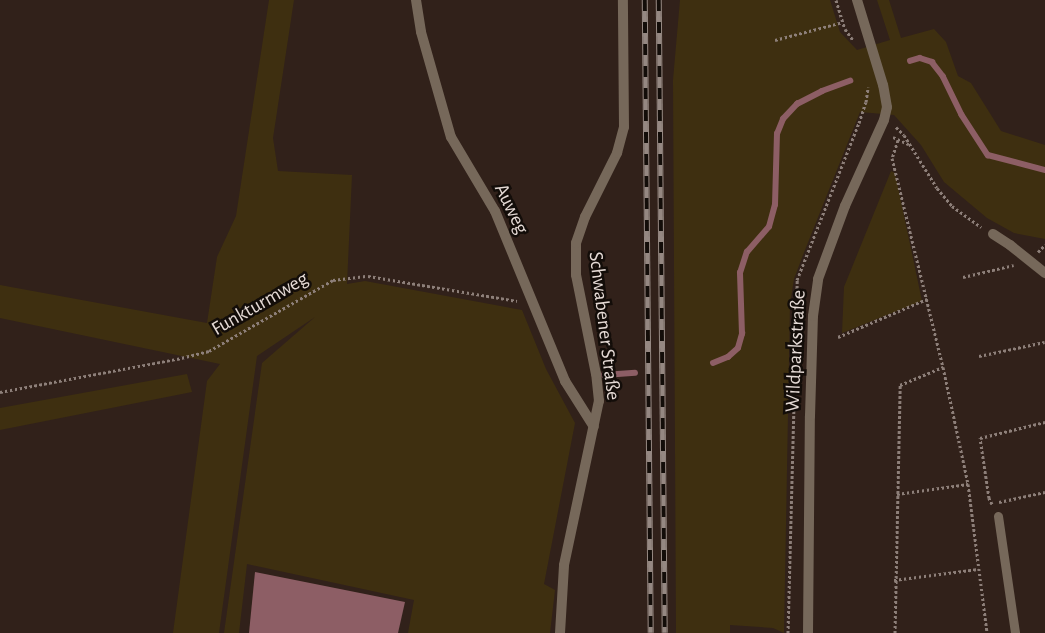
<!DOCTYPE html>
<meta charset="utf-8">
<style>
body{margin:0}
#map{position:relative;width:1045px;height:633px;overflow:hidden;background:#31211a;font-family:"Alegreya Sans",sans-serif}
div>[style]{position:absolute}
[style*='--x']{left:calc(var(--x)*1px);top:calc(var(--y)*1px);width:calc(var(--w)*1px);rotate:calc(var(--a)*1deg)}
.green>*{inset:0;background:#3e2f10}
.water>*{inset:0;background:#8d5e65}
.stream>*{height:5.5px;margin:-2.75px;padding:0 2.75px;transform-origin:2.75px;border-radius:2.75px;background:#8d5e65}
.path>*{height:3px;margin-top:-1.5px;transform-origin:0;background:repeating-linear-gradient(90deg,#8d7f79 0 2.5px,transparent 0 5px)}
.service>*{height:9px;margin:-4.5px;padding:0 4.5px;transform-origin:4.5px;border-radius:4.5px;background:#76685a}
.minor>*{height:10px;margin:-5px;padding:0 5px;transform-origin:5px;border-radius:5px;background:#76685a}
.rail>*{height:5.5px;margin-top:-2.75px;transform-origin:0;background:repeating-linear-gradient(90deg,#130d09 0 11px,#958882 0 22px);box-sizing:border-box;border-block:1px solid #958882}
span{translate:-50% -50%;white-space:nowrap;text-align:center;line-height:1.15;-webkit-text-stroke:5px #130d09;paint-order:stroke}
.street-label{font-size:20px;color:#e5dad5}
</style>
<div id="map">
<div class="green">
<i style="clip-path:polygon(269px 0,294px 0,273px 138px,278px 171px,352px 175px,347px 284px,365px 281px,522px 310px,546px 369px,575px 423px,544px 584px,555px 590px,550px 633px,408px 633px,414px 600px,247px 564px,239px 633px,224px 633px,262px 363px,315px 317px,257px 356px,219px 633px,173px 633px,207px 381px,220px 364px,0 318px,0 285px,207px 323px,217px 257px,236px 216px)"></i>
<i style="clip-path:polygon(680px 0,830px 0,840px 32px,857px 50px,890px 40px,877px 0,889px 0,901px 38px,934px 29px,946px 42px,958px 76px,971px 83px,1001px 131px,1045px 145px,1045px 239px,1014px 233px,987px 218px,944px 182px,921px 145px,894px 115px,860px 112px,803px 255px,794px 279px,790px 304px,784px 633px,773px 628px,730px 625px,730px 633px,676px 633px,673px 80px)"></i>
<i style="clip-path:polygon(891px 171px,895px 173px,922px 301px,842px 333px,844px 287px)"></i>
<i style="clip-path:polygon(187px 374px,192px 392px,0 430px,0 408px)"></i>
</div>
<div class="water">
<i style="clip-path:polygon(255px 572px,405px 602px,398px 633px,249px 633px)"></i>
</div>
<div class="stream">
<i style="--x:910;--y:61;--w:10;--a:-17"></i>
<i style="--x:920;--y:58;--w:13;--a:18"></i>
<i style="--x:932;--y:62;--w:18;--a:52"></i>
<i style="--x:943;--y:76;--w:43;--a:64"></i>
<i style="--x:962;--y:115;--w:48;--a:57"></i>
<i style="--x:988;--y:155;--w:59;--a:14.7"></i>
<i style="--x:713;--y:363;--w:16;--a:-22"></i>
<i style="--x:728;--y:357;--w:13;--a:-42"></i>
<i style="--x:738;--y:348;--w:15;--a:-74"></i>
<i style="--x:742;--y:334;--w:61;--a:-91.9"></i>
<i style="--x:740;--y:273;--w:22;--a:-72"></i>
<i style="--x:747;--y:252;--w:33;--a:-49"></i>
<i style="--x:769;--y:227;--w:23;--a:-75"></i>
<i style="--x:775;--y:205;--w:71;--a:-88.4"></i>
<i style="--x:777;--y:134;--w:16;--a:-68"></i>
<i style="--x:783;--y:119;--w:21;--a:-47"></i>
<i style="--x:797;--y:104;--w:28;--a:-27"></i>
<i style="--x:822;--y:91;--w:30;--a:-20"></i>
<i style="--x:604;--y:375;--w:31;--a:-4"></i>
</div>
<div class="path">
<i style="--x:836;--y:0;--w:30;--a:73"></i>
<i style="--x:845;--y:29;--w:14;--a:54"></i>
<i style="--x:775;--y:40;--w:70;--a:-14.8"></i>
<i style="--x:896;--y:127;--w:11;--a:45"></i>
<i style="--x:904;--y:135;--w:62;--a:58.1"></i>
<i style="--x:937;--y:188;--w:23;--a:50"></i>
<i style="--x:952;--y:206;--w:36;--a:36"></i>
<i style="--x:893;--y:137;--w:17;--a:25"></i>
<i style="--x:898;--y:140;--w:19;--a:108"></i>
<i style="--x:892;--y:158;--w:215;--a:76.3"></i>
<i style="--x:943;--y:367;--w:120;--a:77.9"></i>
<i style="--x:968;--y:484;--w:150;--a:82.7"></i>
<i style="--x:1038;--y:252;--w:10;--a:-45"></i>
<i style="--x:963;--y:277;--w:52;--a:-13.2"></i>
<i style="--x:838;--y:337;--w:97;--a:-23.1"></i>
<i style="--x:979;--y:356;--w:67;--a:-12"></i>
<i style="--x:0;--y:392;--w:180;--a:-10.6"></i>
<i style="--x:177;--y:359;--w:33;--a:-14"></i>
<i style="--x:209;--y:351;--w:143;--a:-29.8"></i>
<i style="--x:333;--y:280;--w:35;--a:-7"></i>
<i style="--x:368;--y:276;--w:151;--a:9.5"></i>
<i style="--x:897;--y:494;--w:72;--a:-8"></i>
<i style="--x:999;--y:502;--w:47;--a:-12.3"></i>
<i style="--x:992;--y:504;--w:7;--a:-117"></i>
<i style="--x:989;--y:498;--w:61;--a:-98.5"></i>
<i style="--x:980;--y:438;--w:67;--a:-13.8"></i>
<i style="--x:894;--y:580;--w:85;--a:-7.5"></i>
<i style="--x:788;--y:633;--w:353;--a:-88.5"></i>
<i style="--x:797;--y:280;--w:169;--a:-68.5"></i>
<i style="--x:859;--y:123;--w:22;--a:-72"></i>
<i style="--x:866;--y:102;--w:15;--a:-82"></i>
<i style="--x:895;--y:633;--w:248;--a:-88.8"></i>
<i style="--x:900;--y:385;--w:47;--a:-22.7"></i>
</div>
<div class="service">
<i style="--x:998;--y:516;--w:118;--a:81.7"></i>
</div>
<div class="minor">
<i style="--x:416;--y:0;--w:32;--a:81"></i>
<i style="--x:421;--y:32;--w:109;--a:74.1"></i>
<i style="--x:451;--y:137;--w:86;--a:59.3"></i>
<i style="--x:495;--y:211;--w:184;--a:67.6"></i>
<i style="--x:565;--y:381;--w:54;--a:57.8"></i>
<i style="--x:993;--y:234;--w:20;--a:33"></i>
<i style="--x:1010;--y:245;--w:45;--a:38.7"></i>
<i style="--x:560;--y:633;--w:68;--a:-86.6"></i>
<i style="--x:564;--y:565;--w:168;--a:-78"></i>
<i style="--x:599;--y:401;--w:27;--a:-96"></i>
<i style="--x:596;--y:374;--w:101;--a:-101.4"></i>
<i style="--x:576;--y:275;--w:32;--a:-90"></i>
<i style="--x:576;--y:243;--w:28;--a:-71"></i>
<i style="--x:585;--y:217;--w:72;--a:-63.4"></i>
<i style="--x:617;--y:153;--w:27;--a:-75"></i>
<i style="--x:624;--y:127;--w:127;--a:-90.5"></i>
<i style="--x:808;--y:633;--w:217;--a:-89.5"></i>
<i style="--x:810;--y:416;--w:100;--a:-88.3"></i>
<i style="--x:813;--y:316;--w:37;--a:-82"></i>
<i style="--x:818;--y:279;--w:78;--a:-69.7"></i>
<i style="--x:845;--y:206;--w:94;--a:-65.6"></i>
<i style="--x:884;--y:120;--w:13;--a:-77"></i>
<i style="--x:887;--y:107;--w:22;--a:-100"></i>
<i style="--x:883;--y:85;--w:89;--a:-107"></i>
</div>
<div class="rail">
<i style="--x:645;--y:0;--w:633;--a:89.46"></i>
<i style="--x:659;--y:0;--w:633;--a:89.46"></i>
</div>
<div class="street-label">
<span style="left:511px;top:209px;rotate:64deg">Auweg</span>
<span style="left:260px;top:304px;rotate:-30deg">Funkturmweg</span>
<span style="left:604px;top:326px;rotate:83deg">Schwabener Straße</span>
<span style="left:796px;top:351px;rotate:-87deg">Wildparkstraße</span>
</div>
</div>
